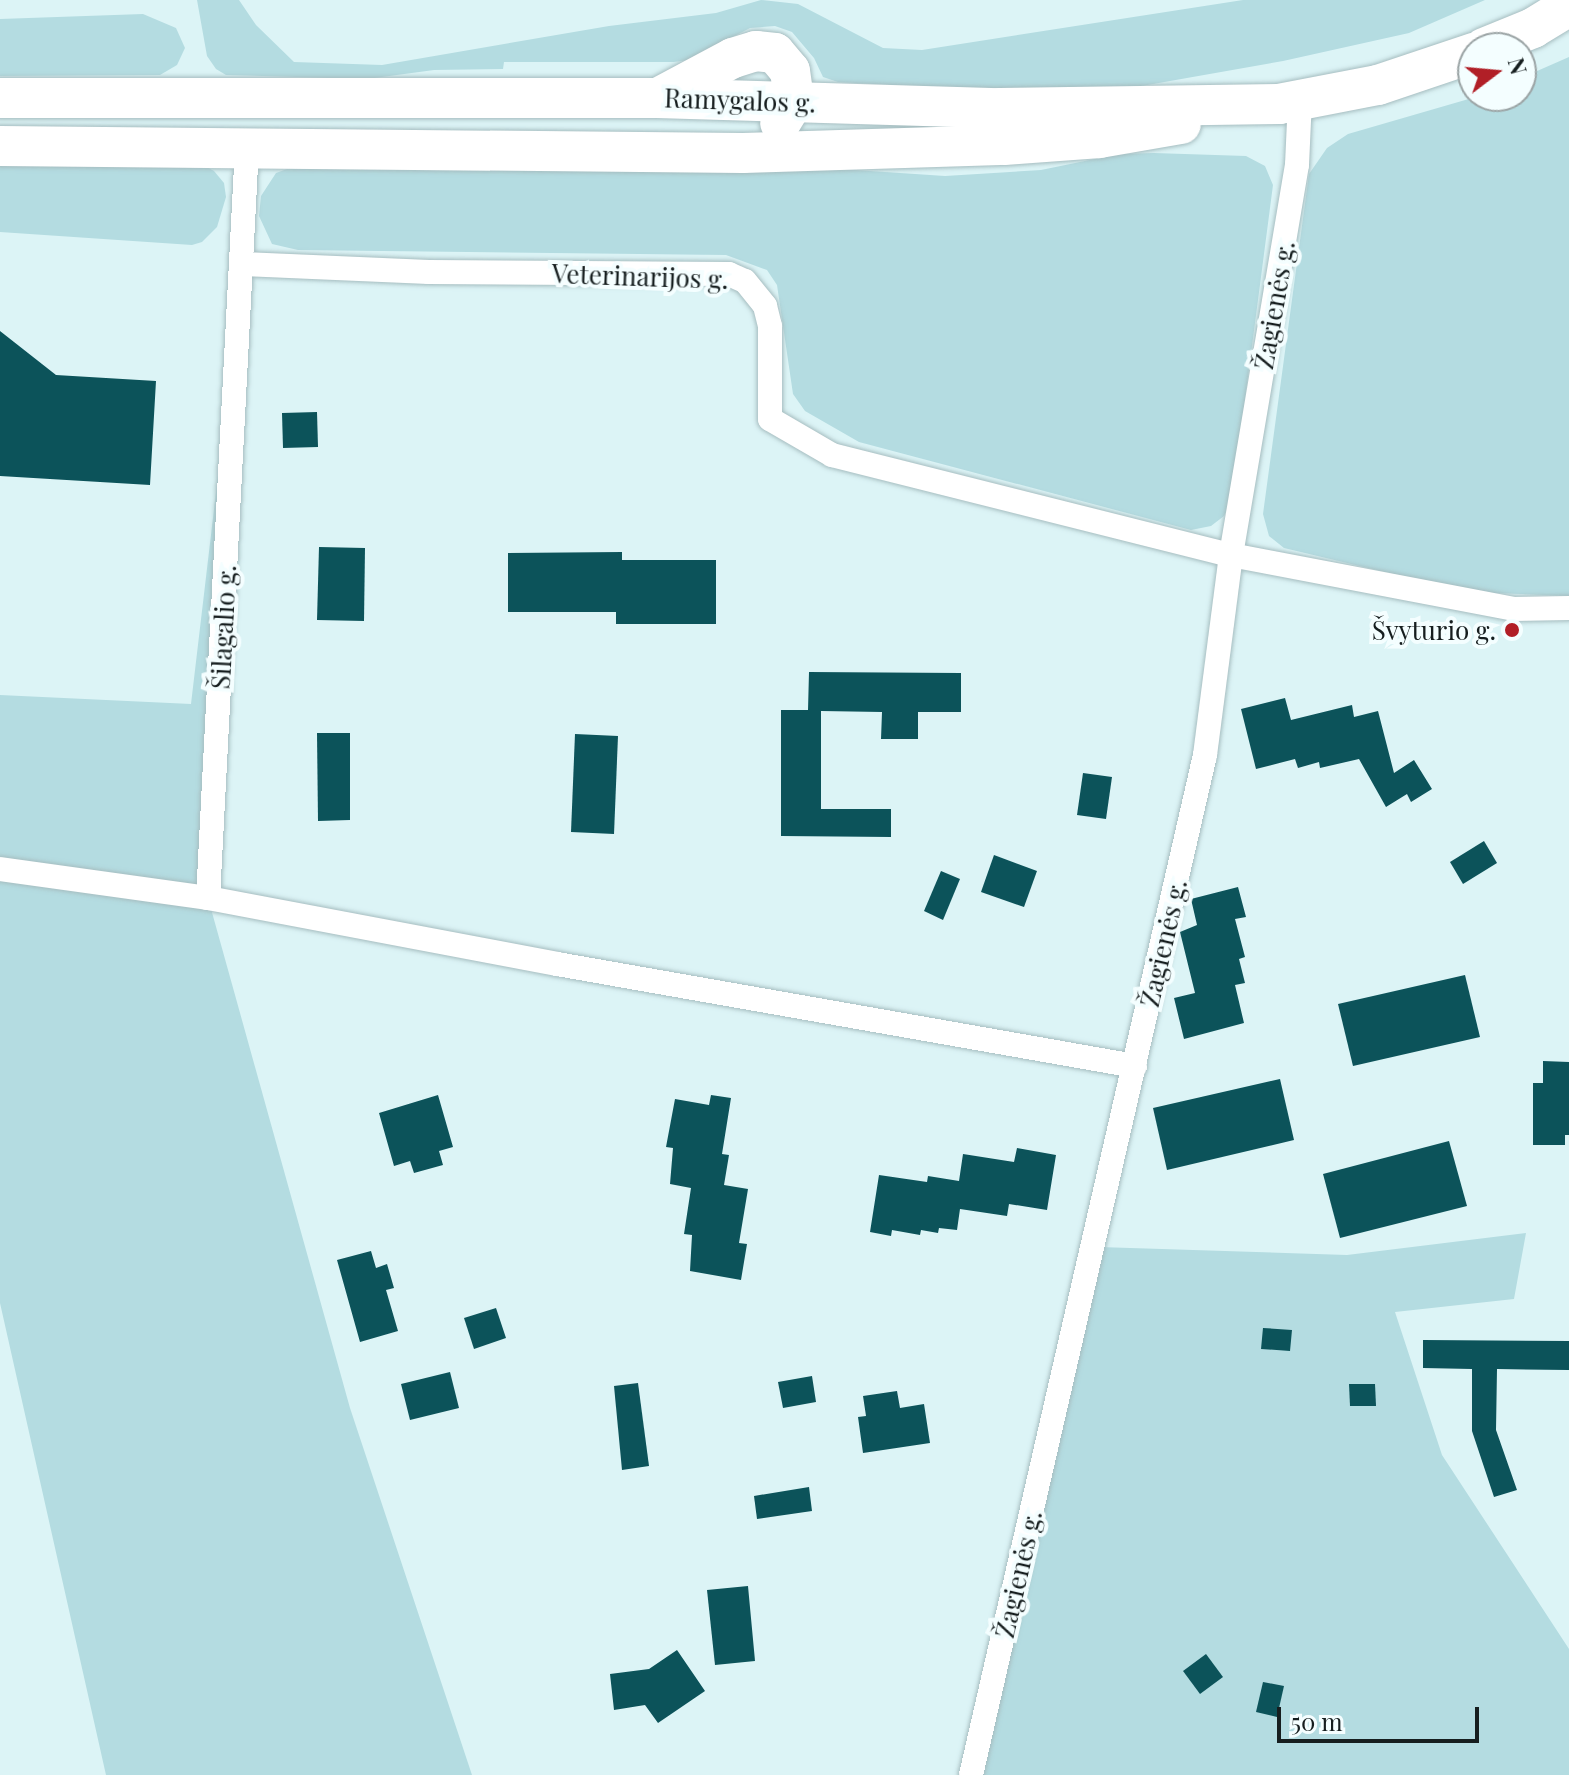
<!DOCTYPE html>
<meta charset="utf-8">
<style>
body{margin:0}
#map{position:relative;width:1569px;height:1775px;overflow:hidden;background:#dcf4f6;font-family:"Playfair Display",serif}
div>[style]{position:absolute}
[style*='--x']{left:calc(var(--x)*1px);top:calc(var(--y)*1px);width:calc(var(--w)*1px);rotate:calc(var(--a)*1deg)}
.green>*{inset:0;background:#b4dce1}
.building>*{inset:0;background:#0c535a}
.roads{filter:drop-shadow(0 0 2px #a6bdc0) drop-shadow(0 0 2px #a6bdc0)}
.minor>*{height:24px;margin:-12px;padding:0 12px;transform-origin:12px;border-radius:12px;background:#fff}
.trunk>*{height:40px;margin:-20px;padding:0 20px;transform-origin:20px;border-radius:20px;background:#fff}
.dots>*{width:22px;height:22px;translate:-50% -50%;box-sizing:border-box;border:4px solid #f4feff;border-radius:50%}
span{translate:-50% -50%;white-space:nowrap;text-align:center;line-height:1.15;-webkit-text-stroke:8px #f4feff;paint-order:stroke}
.street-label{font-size:26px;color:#161e1f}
.poi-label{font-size:26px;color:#161e1f}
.right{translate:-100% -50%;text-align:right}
.north{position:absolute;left:1457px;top:32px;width:80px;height:80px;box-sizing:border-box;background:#f4feff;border:2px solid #9ba4a5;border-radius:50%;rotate:74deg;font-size:22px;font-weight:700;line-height:32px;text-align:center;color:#161e1f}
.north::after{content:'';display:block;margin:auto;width:28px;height:36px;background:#b11f27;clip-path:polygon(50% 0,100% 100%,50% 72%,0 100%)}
.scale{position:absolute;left:1277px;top:1707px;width:202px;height:36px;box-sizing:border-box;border:4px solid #161e1f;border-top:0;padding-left:10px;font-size:24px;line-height:28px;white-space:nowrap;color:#161e1f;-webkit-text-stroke:6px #f4feff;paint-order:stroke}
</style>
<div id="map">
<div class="green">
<i style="clip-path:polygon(197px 0,239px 0,256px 25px,294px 62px,382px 65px,609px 26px,716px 13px,761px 0,798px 4px,883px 48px,922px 50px,1243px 0,1485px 0,1409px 33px,1283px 61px,1136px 87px,1055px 94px,838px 82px,823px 77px,814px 58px,792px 32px,775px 26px,750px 28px,688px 60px,674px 62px,504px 62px,503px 69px,434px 70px,367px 79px,226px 75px,216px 69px,207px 56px)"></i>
<i style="clip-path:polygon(143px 14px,176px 28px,185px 48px,177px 65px,160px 75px,0 76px,0 19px)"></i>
<i style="clip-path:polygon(1569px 57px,1569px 596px,1469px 592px,1284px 548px,1269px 536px,1263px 514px,1309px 174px,1327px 148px,1348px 134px,1479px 96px,1521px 96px,1521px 78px)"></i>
<i style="clip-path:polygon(1154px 153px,1246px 156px,1265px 166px,1273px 185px,1232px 499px,1224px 516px,1211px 526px,1191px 530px,859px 442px,805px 411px,793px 394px,777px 285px,767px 270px,726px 255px,298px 250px,272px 244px,259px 216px,261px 196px,276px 173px,298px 165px,810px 167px,945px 176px,1041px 170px,1119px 154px)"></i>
<i style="clip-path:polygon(0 162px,198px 162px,214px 171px,224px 183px,226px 197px,217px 227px,202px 242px,192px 245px,0 232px)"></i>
<i style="clip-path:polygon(243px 264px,208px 898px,350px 1408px,472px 1775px,106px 1775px,0 1303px,0 695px,191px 704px)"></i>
<i style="clip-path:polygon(1526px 1233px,1514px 1299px,1395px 1312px,1442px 1455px,1569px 1649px,1569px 1775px,977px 1775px,1099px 1247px,1347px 1255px)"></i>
</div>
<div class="building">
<i style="clip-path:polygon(0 331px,56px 375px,156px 381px,150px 485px,0 476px)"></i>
<i style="clip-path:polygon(317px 412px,318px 447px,283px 448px,282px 413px)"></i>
<i style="clip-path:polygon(319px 547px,365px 548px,364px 621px,317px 620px)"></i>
<i style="clip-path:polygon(622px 552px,622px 560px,716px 560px,716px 624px,616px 624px,616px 612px,508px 612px,508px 553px)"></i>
<i style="clip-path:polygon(809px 672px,961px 673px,961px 712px,918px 712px,918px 739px,881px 739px,882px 712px,821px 711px,821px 809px,891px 809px,891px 837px,781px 836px,781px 710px,808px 710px)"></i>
<i style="clip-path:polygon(1285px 698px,1291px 720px,1352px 705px,1354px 717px,1378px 711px,1394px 773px,1414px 760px,1432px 789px,1411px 802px,1407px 794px,1386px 807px,1359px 759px,1320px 768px,1319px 762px,1298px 768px,1295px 759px,1256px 769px,1241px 709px)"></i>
<i style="clip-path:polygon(317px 733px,350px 733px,350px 820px,318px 821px)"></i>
<i style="clip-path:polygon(575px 734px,618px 736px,614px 834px,571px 832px)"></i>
<i style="clip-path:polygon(1083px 773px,1112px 777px,1106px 819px,1077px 815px)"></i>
<i style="clip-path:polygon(1484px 841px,1497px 863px,1463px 884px,1450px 862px)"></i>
<i style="clip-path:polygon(994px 855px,1037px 871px,1024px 907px,981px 892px)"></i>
<i style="clip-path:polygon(941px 871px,960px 879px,943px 920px,924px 911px)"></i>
<i style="clip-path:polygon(1238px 887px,1246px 917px,1235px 919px,1245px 957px,1239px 959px,1245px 983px,1235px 985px,1244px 1023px,1184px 1039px,1174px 998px,1195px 993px,1180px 932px,1197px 925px,1191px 899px)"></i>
<i style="clip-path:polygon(1465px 975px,1480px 1037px,1353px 1066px,1338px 1004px)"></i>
<i style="clip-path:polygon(1543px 1061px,1569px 1062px,1569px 1135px,1565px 1135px,1565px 1145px,1533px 1145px,1533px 1083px,1543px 1083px)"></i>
<i style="clip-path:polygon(1280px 1079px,1294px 1140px,1167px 1170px,1153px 1108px)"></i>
<i style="clip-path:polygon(438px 1095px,453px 1147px,439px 1151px,443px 1165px,414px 1173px,410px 1161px,394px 1166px,379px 1113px)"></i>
<i style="clip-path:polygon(711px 1095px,731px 1098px,722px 1154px,729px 1155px,724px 1185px,748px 1189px,739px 1243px,747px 1244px,741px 1280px,690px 1271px,692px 1235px,684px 1234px,691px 1188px,670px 1184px,673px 1148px,666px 1147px,675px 1099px,709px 1105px)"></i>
<i style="clip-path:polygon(1449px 1141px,1467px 1206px,1340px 1238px,1323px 1174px)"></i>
<i style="clip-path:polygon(1017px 1148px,1056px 1155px,1047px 1210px,1009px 1204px,1007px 1216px,960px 1209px,957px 1230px,939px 1228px,938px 1233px,921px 1230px,920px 1235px,892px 1230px,891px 1236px,870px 1232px,879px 1175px,927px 1182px,928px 1176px,959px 1181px,963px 1154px,1014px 1162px)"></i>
<i style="clip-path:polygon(371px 1251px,376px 1268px,387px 1264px,394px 1288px,386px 1290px,398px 1331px,360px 1342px,337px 1260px)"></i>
<i style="clip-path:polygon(496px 1308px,506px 1338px,474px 1349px,464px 1318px)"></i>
<i style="clip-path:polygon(1263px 1328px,1292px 1330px,1290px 1351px,1261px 1349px)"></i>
<i style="clip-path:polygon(1423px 1340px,1569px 1341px,1569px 1370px,1497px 1369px,1496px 1430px,1517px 1490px,1494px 1497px,1472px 1431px,1472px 1369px,1423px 1368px)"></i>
<i style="clip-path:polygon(450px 1372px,459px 1408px,410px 1420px,401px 1384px)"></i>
<i style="clip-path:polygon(812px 1376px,816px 1402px,783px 1408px,778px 1382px)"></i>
<i style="clip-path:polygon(638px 1383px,649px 1466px,622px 1470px,614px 1386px)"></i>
<i style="clip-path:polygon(1349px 1384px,1375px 1384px,1376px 1406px,1350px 1406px)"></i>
<i style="clip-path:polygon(897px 1391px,900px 1408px,924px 1404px,930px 1443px,863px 1453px,858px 1417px,866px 1416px,863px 1396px)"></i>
<i style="clip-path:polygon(809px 1487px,812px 1511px,757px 1519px,754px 1496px)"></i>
<i style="clip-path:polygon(748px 1586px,755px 1661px,715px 1665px,707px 1590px)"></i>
<i style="clip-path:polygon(677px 1650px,705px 1691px,658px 1723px,645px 1705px,614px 1710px,610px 1674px,649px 1669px)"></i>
<i style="clip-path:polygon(1206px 1654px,1223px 1677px,1200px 1694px,1183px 1671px)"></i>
<i style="clip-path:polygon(1263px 1682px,1284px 1686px,1277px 1717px,1256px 1712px)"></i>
</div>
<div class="roads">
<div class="minor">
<i style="--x:243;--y:264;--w:186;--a:2.5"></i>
<i style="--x:429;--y:272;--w:300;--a:0.4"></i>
<i style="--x:729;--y:274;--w:17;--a:24"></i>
<i style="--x:745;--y:281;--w:32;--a:51"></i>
<i style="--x:765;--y:306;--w:21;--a:76"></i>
<i style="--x:770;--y:326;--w:93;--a:90"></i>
<i style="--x:770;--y:419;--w:72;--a:30.1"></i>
<i style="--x:832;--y:455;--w:411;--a:14.1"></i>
<i style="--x:1231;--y:555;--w:287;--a:10.8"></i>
<i style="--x:1513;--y:609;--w:56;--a:-1"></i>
<i style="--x:0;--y:869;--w:210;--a:7.9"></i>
<i style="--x:208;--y:898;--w:355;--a:10.7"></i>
<i style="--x:557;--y:964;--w:587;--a:10.01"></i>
<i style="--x:208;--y:898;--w:752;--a:-87.03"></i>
<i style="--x:971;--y:1775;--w:1046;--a:-77.08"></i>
<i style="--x:1205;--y:755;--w:202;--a:-82.6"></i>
<i style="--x:1231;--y:555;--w:396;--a:-80.4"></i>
<i style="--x:1297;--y:165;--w:65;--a:-87.4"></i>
</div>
<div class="trunk">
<i style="--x:1484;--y:48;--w:53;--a:-22.2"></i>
<i style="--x:1533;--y:28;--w:42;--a:-31.4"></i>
<i style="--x:0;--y:98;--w:657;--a:0"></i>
<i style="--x:657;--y:98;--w:342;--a:1.7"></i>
<i style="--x:999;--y:108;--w:280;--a:-0.8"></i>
<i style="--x:1279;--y:104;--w:101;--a:-10.9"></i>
<i style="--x:1378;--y:85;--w:100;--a:-18.6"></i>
<i style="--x:658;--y:98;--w:85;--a:-28.1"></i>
<i style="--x:733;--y:58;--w:24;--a:-17"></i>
<i style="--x:756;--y:51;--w:19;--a:6"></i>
<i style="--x:775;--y:53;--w:23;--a:50"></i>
<i style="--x:790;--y:71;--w:30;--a:82"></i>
<i style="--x:794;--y:101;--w:26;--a:122"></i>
<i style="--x:0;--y:146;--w:743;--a:0.54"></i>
<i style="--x:743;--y:153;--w:261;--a:-1.8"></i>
<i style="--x:1004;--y:145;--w:96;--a:-4.2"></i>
<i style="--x:1100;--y:138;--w:82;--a:-9.8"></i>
</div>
</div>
<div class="dots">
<i style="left:1512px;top:630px;background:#b11f27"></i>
</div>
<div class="street-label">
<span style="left:740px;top:100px;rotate:2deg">Ramygalos g.</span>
<span style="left:640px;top:276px;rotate:2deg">Veterinarijos g.</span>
<span style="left:1274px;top:305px;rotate:-80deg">Žagienės g.</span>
<span style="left:223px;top:627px;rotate:-87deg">Šilagalio g.</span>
<span style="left:1163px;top:943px;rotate:-77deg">Žagienės g.</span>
<span style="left:1018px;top:1574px;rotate:-77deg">Žagienės g.</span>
</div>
<div class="poi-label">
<span class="right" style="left:1496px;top:630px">Švyturio g.</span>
</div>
<div class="north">N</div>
<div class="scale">50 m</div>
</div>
